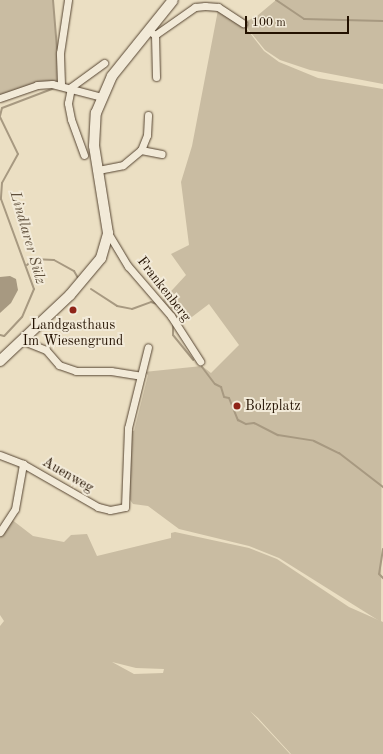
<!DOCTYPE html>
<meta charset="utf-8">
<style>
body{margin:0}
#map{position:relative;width:383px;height:754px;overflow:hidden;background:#ebdfc3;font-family:"Old Standard TT",serif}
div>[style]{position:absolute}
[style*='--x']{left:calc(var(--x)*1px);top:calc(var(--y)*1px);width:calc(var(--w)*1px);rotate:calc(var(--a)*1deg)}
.green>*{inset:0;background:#c9bca2}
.water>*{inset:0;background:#a79981}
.stream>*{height:2px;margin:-1px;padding:0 1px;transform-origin:1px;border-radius:1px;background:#a79981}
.roads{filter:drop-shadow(0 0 1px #554431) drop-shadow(0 0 1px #554431)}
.street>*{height:7px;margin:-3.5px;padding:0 3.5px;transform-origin:3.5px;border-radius:3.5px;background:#f2ead8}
.secondary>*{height:10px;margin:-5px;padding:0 5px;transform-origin:5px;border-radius:5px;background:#f2ead8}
.dots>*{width:11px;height:11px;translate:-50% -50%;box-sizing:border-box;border:2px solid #f2ead8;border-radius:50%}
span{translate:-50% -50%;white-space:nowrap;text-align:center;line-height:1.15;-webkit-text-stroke:4px #f2ead8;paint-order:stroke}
.street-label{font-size:14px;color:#231100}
.poi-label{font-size:14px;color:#231100}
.left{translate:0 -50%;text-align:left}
.water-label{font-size:15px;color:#5e4e3a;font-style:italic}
.scale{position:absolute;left:245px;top:16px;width:104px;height:18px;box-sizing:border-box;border:2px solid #231100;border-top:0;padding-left:5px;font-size:12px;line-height:14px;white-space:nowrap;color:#231100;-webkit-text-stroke:3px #f2ead8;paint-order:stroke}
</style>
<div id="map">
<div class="green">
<i style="clip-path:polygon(0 0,53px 0,60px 82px,0 97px)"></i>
<i style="clip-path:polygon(276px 0,383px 0,383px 84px,310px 70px,280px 60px,265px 50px,243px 23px,257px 16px)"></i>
<i style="clip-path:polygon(218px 10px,243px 24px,264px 51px,279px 62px,318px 78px,383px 89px,381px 622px,279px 558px,249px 546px,179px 529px,148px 506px,133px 504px,128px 497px,130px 430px,134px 431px,148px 375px,144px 372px,202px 366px,211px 373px,239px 345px,209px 304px,180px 326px,162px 301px,186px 275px,171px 254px,189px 245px,181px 182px,192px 146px)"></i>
<i style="clip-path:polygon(evenodd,11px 519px,33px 536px,64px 542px,71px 535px,87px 534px,97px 556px,171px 538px,171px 533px,175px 532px,249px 548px,277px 559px,349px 607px,383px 622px,383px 754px,291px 754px,258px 718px,250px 711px,290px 754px,0 754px,0 626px,4px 621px,0 615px,0 535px,11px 519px,112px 662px,136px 668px,164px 669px,163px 673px,134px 674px,112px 662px)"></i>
</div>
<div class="water">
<i style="clip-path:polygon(10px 276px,16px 279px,18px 290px,11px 303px,0 313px,0 277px)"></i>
</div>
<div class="stream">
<i style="--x:53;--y:0;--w:49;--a:85.3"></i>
<i style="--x:276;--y:0;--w:34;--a:34"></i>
<i style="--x:304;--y:19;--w:79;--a:1.5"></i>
<i style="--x:0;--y:116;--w:8;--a:-76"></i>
<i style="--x:2;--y:108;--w:59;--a:-20.9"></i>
<i style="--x:0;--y:117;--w:41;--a:64.1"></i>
<i style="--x:18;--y:154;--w:33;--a:119"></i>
<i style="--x:2;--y:183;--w:16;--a:94"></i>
<i style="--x:1;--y:199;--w:96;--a:69.9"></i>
<i style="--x:34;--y:289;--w:30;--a:113"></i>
<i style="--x:22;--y:317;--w:26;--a:133"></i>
<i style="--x:4;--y:336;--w:4;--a:-166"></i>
<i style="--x:27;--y:265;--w:9;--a:-41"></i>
<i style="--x:34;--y:259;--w:20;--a:3"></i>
<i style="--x:54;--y:260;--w:23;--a:29"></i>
<i style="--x:74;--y:271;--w:8;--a:60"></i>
<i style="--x:91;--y:289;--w:31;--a:33"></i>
<i style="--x:117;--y:306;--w:15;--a:11"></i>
<i style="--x:132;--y:309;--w:20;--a:-20"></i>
<i style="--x:151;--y:302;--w:6;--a:18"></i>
<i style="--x:173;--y:325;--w:10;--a:90"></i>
<i style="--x:173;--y:335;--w:32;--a:51"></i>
<i style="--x:202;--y:367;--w:21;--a:53"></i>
<i style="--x:215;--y:384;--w:7;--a:27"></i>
<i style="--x:221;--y:387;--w:10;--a:73"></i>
<i style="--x:224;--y:397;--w:5;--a:11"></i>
<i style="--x:229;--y:398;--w:24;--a:68"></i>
<i style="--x:238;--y:420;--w:9;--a:27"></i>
<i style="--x:246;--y:424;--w:8;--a:-7"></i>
<i style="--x:254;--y:423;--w:27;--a:27"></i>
<i style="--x:278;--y:435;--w:36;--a:9"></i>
<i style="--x:314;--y:441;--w:28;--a:26"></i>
<i style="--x:339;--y:453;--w:56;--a:37.7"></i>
<i style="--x:383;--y:549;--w:25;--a:99"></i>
<i style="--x:379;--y:574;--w:6;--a:45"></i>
</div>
<div class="roads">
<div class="street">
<i style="--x:148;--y:30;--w:9;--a:36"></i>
<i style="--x:155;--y:35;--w:49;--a:-35"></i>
<i style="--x:195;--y:7;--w:10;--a:-6"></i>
<i style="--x:205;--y:6;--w:13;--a:4"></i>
<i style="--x:218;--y:7;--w:30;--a:33"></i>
<i style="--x:155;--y:35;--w:42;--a:88.6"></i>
<i style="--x:61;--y:84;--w:31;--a:-92"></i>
<i style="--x:60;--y:53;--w:54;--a:-81.4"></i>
<i style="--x:0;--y:98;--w:39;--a:-19"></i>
<i style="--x:37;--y:85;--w:15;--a:-4"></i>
<i style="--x:52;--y:84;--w:52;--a:14.6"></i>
<i style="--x:141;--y:150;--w:16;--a:-68"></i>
<i style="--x:147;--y:135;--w:20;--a:-87"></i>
<i style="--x:84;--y:155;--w:38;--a:-110"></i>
<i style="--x:71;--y:119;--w:16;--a:-101"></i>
<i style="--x:68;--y:103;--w:16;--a:-79"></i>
<i style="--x:71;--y:87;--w:41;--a:-36"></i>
<i style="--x:98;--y:170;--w:25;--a:-11"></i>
<i style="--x:123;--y:165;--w:23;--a:-40"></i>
<i style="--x:141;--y:150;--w:21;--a:11"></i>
<i style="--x:108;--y:233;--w:39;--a:59"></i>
<i style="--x:128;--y:266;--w:66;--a:49.3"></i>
<i style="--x:171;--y:316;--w:54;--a:57.2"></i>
<i style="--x:21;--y:340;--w:27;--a:22"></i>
<i style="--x:46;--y:350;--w:20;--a:49"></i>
<i style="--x:59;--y:365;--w:18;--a:19"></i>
<i style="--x:76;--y:371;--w:35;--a:0"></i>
<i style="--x:111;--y:371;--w:30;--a:9"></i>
<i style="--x:0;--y:455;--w:25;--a:21"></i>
<i style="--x:23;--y:464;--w:86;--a:29.8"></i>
<i style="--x:98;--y:507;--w:12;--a:14"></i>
<i style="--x:110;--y:510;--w:15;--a:-11"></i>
<i style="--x:125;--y:507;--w:79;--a:-87.8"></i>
<i style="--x:128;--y:428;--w:83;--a:-76.1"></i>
<i style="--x:0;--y:532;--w:27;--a:-57"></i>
<i style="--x:15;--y:509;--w:46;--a:-79.9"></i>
</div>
<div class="secondary">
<i style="--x:0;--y:361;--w:96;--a:-43.3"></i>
<i style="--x:70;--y:295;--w:48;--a:-50"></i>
<i style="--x:101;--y:258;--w:26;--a:-74"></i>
<i style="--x:108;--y:233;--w:88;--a:-99.1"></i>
<i style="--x:94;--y:146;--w:33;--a:-87"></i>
<i style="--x:96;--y:113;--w:40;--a:-66.6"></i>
<i style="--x:112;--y:76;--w:97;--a:-51.2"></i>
</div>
</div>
<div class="dots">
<i style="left:73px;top:310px;background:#8f2418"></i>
<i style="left:237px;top:406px;background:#8f2418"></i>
</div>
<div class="street-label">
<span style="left:164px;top:289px;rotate:52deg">Frankenberg</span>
<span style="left:68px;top:475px;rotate:30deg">Auenweg</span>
</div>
<div class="poi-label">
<span style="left:73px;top:333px">Landgasthaus<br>Im Wiesengrund</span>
<span class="left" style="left:245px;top:406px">Bolzplatz</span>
</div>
<div class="water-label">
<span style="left:27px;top:238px;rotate:74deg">Lindlarer Sülz</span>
</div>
<div class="scale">100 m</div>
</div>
